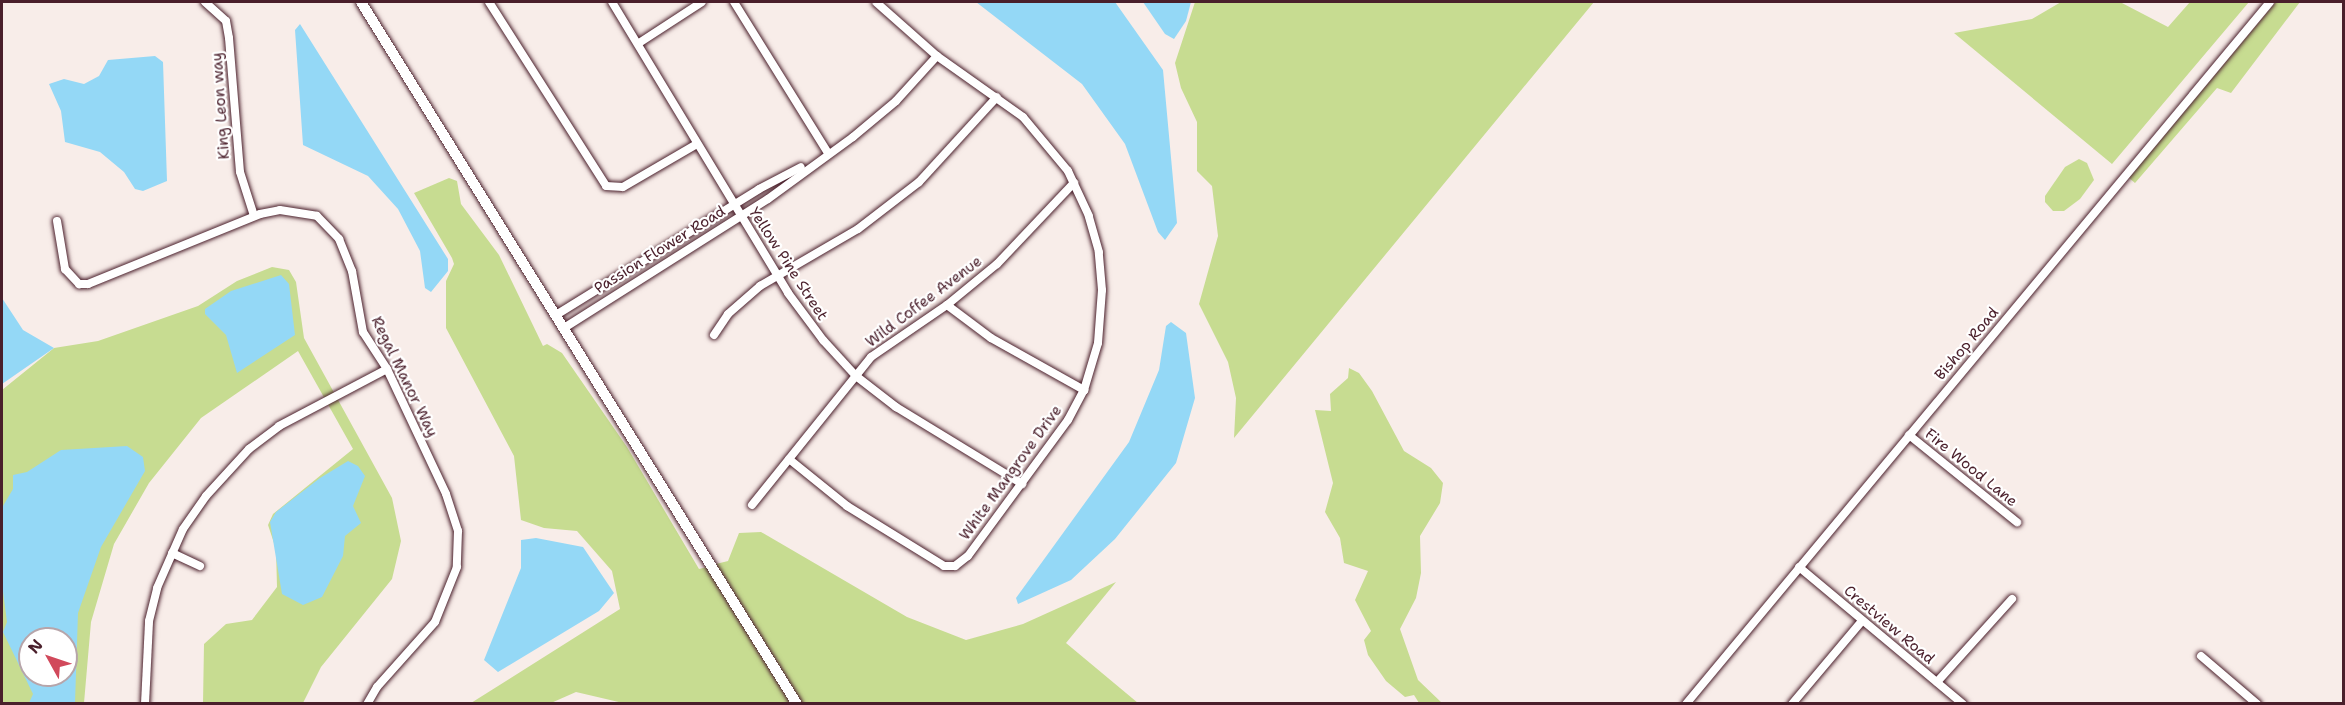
<!DOCTYPE html>
<style>
body{margin:0}
#map{position:relative;width:2345px;height:705px;overflow:hidden;background:#f8ede9;font-family:"Shantell Sans",sans-serif}
div>[style]{position:absolute}
[style*='--x']{left:calc(var(--x)*1px);top:calc(var(--y)*1px);width:calc(var(--w)*1px);rotate:calc(var(--a)*1deg)}
.green>*{inset:0;background:#c7dc91}
.water>*{inset:0;background:#94d8f6}
.roads{filter:drop-shadow(0 0 2px #4a1f2b) drop-shadow(0 0 2px #4a1f2b)}
.minor>*{height:8px;margin:-4px;padding:0 4px;transform-origin:4px;border-radius:4px;background:#fff}
.major>*{height:10px;margin:-5px;padding:0 5px;transform-origin:5px;border-radius:5px;background:#fff}
span{translate:-50% -50%;white-space:nowrap;text-align:center;line-height:1.15;-webkit-text-stroke:4.5px #fff;paint-order:stroke}
.street-label{font-size:15px;color:#4a1f2b}
.frame{position:absolute;inset:0;border:3px solid #4a1f2b;pointer-events:none}
.north{position:absolute;left:18px;top:627px;width:60px;height:60px;box-sizing:border-box;background:#fff;border:2px solid #b7a5aa;border-radius:50%;rotate:310deg;font-size:16px;font-weight:700;line-height:24px;text-align:center;color:#4a1f2b}
.north::after{content:'';display:block;margin:auto;width:21px;height:27px;background:#d1495b;clip-path:polygon(50% 0,100% 100%,50% 72%,0 100%)}
</style>
<div id="map">
<div class="green">
<i style="clip-path:polygon(1195px 2px,1594px 2px,1234px 438px,1236px 398px,1228px 362px,1199px 304px,1218px 236px,1212px 186px,1197px 171px,1197px 122px,1181px 88px,1175px 63px)"></i>
<i style="clip-path:polygon(2061px 2px,2120px 2px,2168px 27px,2190px 2px,2249px 2px,2112px 164px,1954px 33px,2032px 19px)"></i>
<i style="clip-path:polygon(2276px 2px,2300px 2px,2231px 93px,2217px 88px,2135px 183px,2129px 178px)"></i>
<i style="clip-path:polygon(2079px 159px,2087px 163px,2094px 180px,2080px 199px,2064px 211px,2053px 211px,2045px 202px,2045px 196px,2065px 167px)"></i>
<i style="clip-path:polygon(449px 178px,457px 181px,461px 204px,499px 255px,543px 346px,547px 344px,562px 353px,627px 447px,699px 569px,707px 567px,792px 703px,623px 703px,576px 692px,551px 703px,471px 703px,620px 609px,612px 571px,577px 531px,544px 528px,521px 520px,514px 456px,446px 328px,446px 281px,454px 264px,452px 258px,414px 193px)"></i>
<i style="clip-path:polygon(evenodd,272px 267px,289px 270px,296px 282px,304px 338px,392px 498px,401px 541px,392px 579px,321px 667px,303px 703px,203px 703px,204px 644px,226px 624px,252px 620px,277px 587px,276px 549px,268px 525px,273px 514px,353px 449px,298px 351px,201px 418px,149px 483px,114px 544px,91px 622px,84px 703px,2px 704px,2px 390px,54px 348px,98px 341px,198px 306px,237px 281px,272px 267px,30px 639px,66px 639px,66px 675px,30px 675px,30px 639px)"></i>
<i style="clip-path:polygon(1349px 368px,1359px 373px,1372px 391px,1404px 451px,1431px 468px,1443px 483px,1440px 503px,1420px 536px,1421px 573px,1416px 598px,1400px 629px,1418px 680px,1442px 703px,1419px 703px,1414px 695px,1405px 697px,1386px 681px,1368px 655px,1364px 640px,1371px 631px,1355px 600px,1368px 571px,1344px 563px,1340px 538px,1325px 512px,1333px 483px,1315px 410px,1331px 411px,1330px 394px,1348px 378px)"></i>
<i style="clip-path:polygon(761px 532px,907px 617px,966px 640px,1023px 624px,1116px 582px,1066px 643px,1138px 703px,802px 703px,716px 564px,728px 561px,739px 533px)"></i>
</div>
<div class="water">
<i style="clip-path:polygon(976px 2px,1115px 2px,1163px 70px,1177px 223px,1165px 240px,1158px 232px,1125px 144px,1082px 84px)"></i>
<i style="clip-path:polygon(1143px 2px,1191px 2px,1186px 21px,1174px 39px,1165px 34px)"></i>
<i style="clip-path:polygon(300px 24px,448px 259px,448px 271px,431px 292px,425px 288px,420px 251px,398px 209px,368px 176px,303px 145px,295px 30px)"></i>
<i style="clip-path:polygon(155px 56px,163px 62px,167px 181px,143px 191px,135px 189px,124px 172px,100px 152px,65px 142px,61px 111px,49px 84px,64px 79px,84px 84px,99px 76px,108px 60px)"></i>
<i style="clip-path:polygon(281px 275px,289px 284px,295px 335px,237px 373px,226px 335px,205px 314px,205px 309px,231px 291px)"></i>
<i style="clip-path:polygon(2px 298px,23px 330px,54px 348px,2px 384px)"></i>
<i style="clip-path:polygon(1171px 322px,1186px 333px,1195px 398px,1176px 463px,1115px 539px,1071px 580px,1018px 604px,1016px 598px,1129px 442px,1159px 370px,1166px 326px)"></i>
<i style="clip-path:polygon(evenodd,127px 446px,143px 457px,145px 471px,101px 547px,78px 613px,75px 703px,29px 703px,33px 694px,3px 632px,7px 622px,2px 584px,3px 506px,13px 489px,13px 475px,27px 472px,61px 450px,127px 446px,30px 639px,66px 639px,66px 675px,30px 675px,30px 639px)"></i>
<i style="clip-path:polygon(348px 461px,358px 466px,365px 476px,353px 506px,361px 523px,345px 536px,343px 556px,322px 597px,303px 605px,282px 594px,270px 522px,276px 512px,320px 478px)"></i>
<i style="clip-path:polygon(536px 538px,583px 547px,614px 593px,599px 611px,498px 672px,484px 660px,521px 568px,521px 540px)"></i>
</div>
<div class="roads">
<div class="minor">
<i style="--x:205;--y:2;--w:28;--a:42"></i>
<i style="--x:226;--y:21;--w:17;--a:80"></i>
<i style="--x:229;--y:38;--w:134;--a:85.3"></i>
<i style="--x:240;--y:172;--w:46;--a:72.3"></i>
<i style="--x:489;--y:2;--w:218;--a:57.5"></i>
<i style="--x:606;--y:186;--w:17;--a:3"></i>
<i style="--x:623;--y:187;--w:86;--a:-30.2"></i>
<i style="--x:612;--y:2;--w:340;--a:58.8"></i>
<i style="--x:788;--y:293;--w:59;--a:53.3"></i>
<i style="--x:823;--y:340;--w:49;--a:47.5"></i>
<i style="--x:856;--y:376;--w:51;--a:37.8"></i>
<i style="--x:896;--y:407;--w:148;--a:31.4"></i>
<i style="--x:734;--y:2;--w:178;--a:58.1"></i>
<i style="--x:639;--y:43;--w:75;--a:-33.1"></i>
<i style="--x:57;--y:221;--w:49;--a:80.5"></i>
<i style="--x:65;--y:269;--w:21;--a:47"></i>
<i style="--x:79;--y:284;--w:9;--a:0"></i>
<i style="--x:88;--y:284;--w:186;--a:-22.1"></i>
<i style="--x:260;--y:214;--w:20;--a:-11"></i>
<i style="--x:280;--y:210;--w:37;--a:9"></i>
<i style="--x:317;--y:216;--w:32;--a:46"></i>
<i style="--x:339;--y:239;--w:35;--a:68"></i>
<i style="--x:352;--y:271;--w:62;--a:79.8"></i>
<i style="--x:363;--y:332;--w:44;--a:57"></i>
<i style="--x:387;--y:369;--w:138;--a:64.7"></i>
<i style="--x:446;--y:494;--w:39;--a:72"></i>
<i style="--x:458;--y:531;--w:36;--a:92"></i>
<i style="--x:457;--y:567;--w:59;--a:111.8"></i>
<i style="--x:435;--y:622;--w:87;--a:131.7"></i>
<i style="--x:377;--y:687;--w:20;--a:120"></i>
<i style="--x:947;--y:305;--w:55;--a:36.9"></i>
<i style="--x:991;--y:338;--w:107;--a:29.2"></i>
<i style="--x:556;--y:315;--w:239;--a:-31.8"></i>
<i style="--x:759;--y:189;--w:47;--a:-27.6"></i>
<i style="--x:564;--y:328;--w:241;--a:-32.3"></i>
<i style="--x:768;--y:199;--w:105;--a:-36.1"></i>
<i style="--x:853;--y:137;--w:56;--a:-39.9"></i>
<i style="--x:896;--y:101;--w:61;--a:-47.7"></i>
<i style="--x:714;--y:335;--w:25;--a:-56"></i>
<i style="--x:728;--y:314;--w:43;--a:-41.2"></i>
<i style="--x:760;--y:286;--w:113;--a:-30.2"></i>
<i style="--x:858;--y:229;--w:77;--a:-37.6"></i>
<i style="--x:919;--y:182;--w:115;--a:-47.5"></i>
<i style="--x:1909;--y:435;--w:139;--a:38.9"></i>
<i style="--x:789;--y:459;--w:75;--a:39"></i>
<i style="--x:847;--y:506;--w:114;--a:31.7"></i>
<i style="--x:944;--y:566;--w:11;--a:0"></i>
<i style="--x:955;--y:566;--w:16;--a:-38"></i>
<i style="--x:968;--y:556;--w:169;--a:-53.7"></i>
<i style="--x:1068;--y:420;--w:34;--a:-62"></i>
<i style="--x:1084;--y:390;--w:49;--a:-73.4"></i>
<i style="--x:1098;--y:343;--w:53;--a:-85.7"></i>
<i style="--x:1102;--y:290;--w:38;--a:-95"></i>
<i style="--x:1099;--y:252;--w:37;--a:-106"></i>
<i style="--x:1089;--y:216;--w:50;--a:-115"></i>
<i style="--x:1068;--y:171;--w:70;--a:-129.8"></i>
<i style="--x:1023;--y:117;--w:105;--a:-144.7"></i>
<i style="--x:937;--y:56;--w:81;--a:-138.5"></i>
<i style="--x:752;--y:505;--w:190;--a:-51.2"></i>
<i style="--x:871;--y:357;--w:92;--a:-34.4"></i>
<i style="--x:947;--y:305;--w:65;--a:-39.4"></i>
<i style="--x:997;--y:264;--w:112;--a:-46.5"></i>
<i style="--x:172;--y:553;--w:31;--a:25"></i>
<i style="--x:1799;--y:567;--w:214;--a:39.9"></i>
<i style="--x:2201;--y:656;--w:74;--a:40.6"></i>
<i style="--x:1937;--y:682;--w:112;--a:-47.9"></i>
<i style="--x:145;--y:704;--w:83;--a:-87.2"></i>
<i style="--x:149;--y:621;--w:34;--a:-76"></i>
<i style="--x:157;--y:588;--w:64;--a:-66.2"></i>
<i style="--x:183;--y:529;--w:40;--a:-55.1"></i>
<i style="--x:206;--y:496;--w:64;--a:-47.5"></i>
<i style="--x:249;--y:449;--w:38;--a:-37"></i>
<i style="--x:279;--y:426;--w:122;--a:-27.8"></i>
<i style="--x:1686;--y:704;--w:913;--a:-50.24"></i>
<i style="--x:1792;--y:704;--w:109;--a:-49.9"></i>
</div>
<div class="major">
<i style="--x:361;--y:2;--w:826;--a:58.16"></i>
</div>
</div>
<div class="street-label">
<span style="left:221px;top:106px;rotate:-94deg">King Leon way</span>
<span style="left:660px;top:250px;rotate:-32deg">Passion Flower Road</span>
<span style="left:788px;top:264px;rotate:57deg">Yellow Pine Street</span>
<span style="left:924px;top:302px;rotate:-37deg">Wild Coffee Avenue</span>
<span style="left:1967px;top:344px;rotate:-50deg">Bishop Road</span>
<span style="left:404px;top:377px;rotate:64deg">Regal Manor Way</span>
<span style="left:1971px;top:468px;rotate:39deg">Fire Wood Lane</span>
<span style="left:1011px;top:473px;rotate:-54deg">White Mangrove Drive</span>
<span style="left:1889px;top:625px;rotate:40deg">Crestview Road</span>
</div>
<div class="frame"></div>
<div class="north">N</div>
</div>
